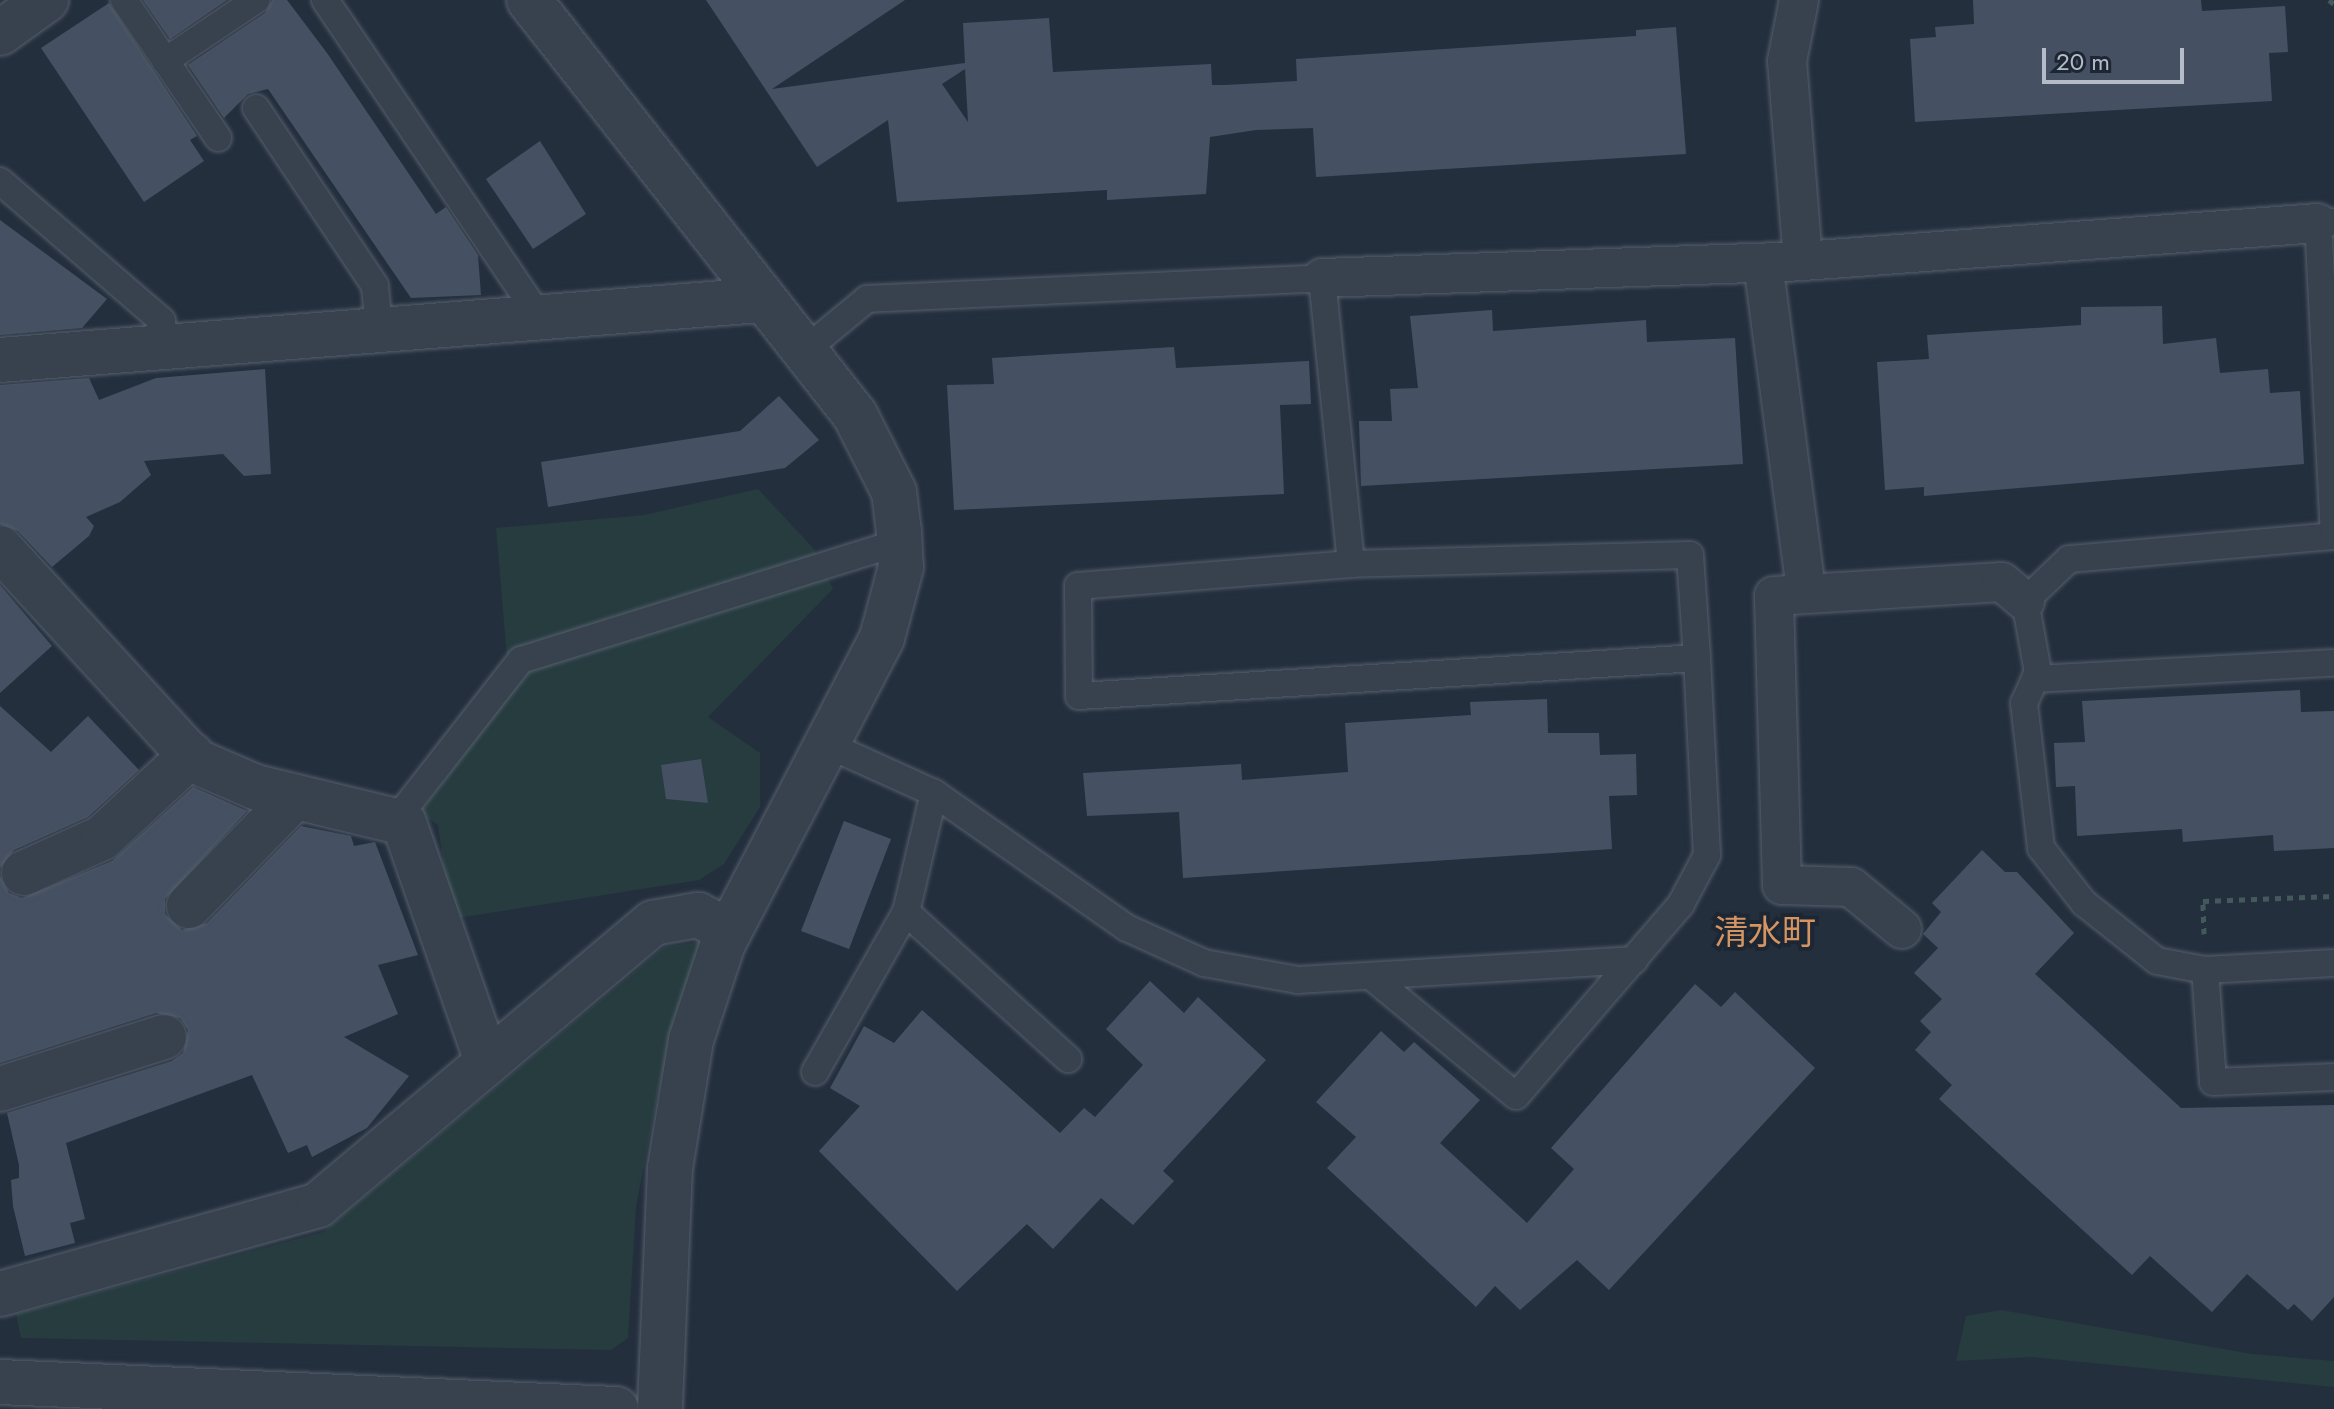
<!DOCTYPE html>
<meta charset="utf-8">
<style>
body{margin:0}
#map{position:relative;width:2334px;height:1409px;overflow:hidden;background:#242f3e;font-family:Jost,"Noto Sans JP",sans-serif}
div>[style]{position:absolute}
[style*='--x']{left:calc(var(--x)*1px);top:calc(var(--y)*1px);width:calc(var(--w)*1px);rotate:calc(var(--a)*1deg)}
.green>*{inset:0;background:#263c3f}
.building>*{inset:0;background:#455162}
.path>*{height:5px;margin-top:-2.5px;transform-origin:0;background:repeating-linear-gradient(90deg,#44595c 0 6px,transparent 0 12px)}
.roads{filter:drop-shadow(0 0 2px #565f6c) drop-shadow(0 0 2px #565f6c)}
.service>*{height:26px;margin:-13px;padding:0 13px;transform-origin:13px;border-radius:13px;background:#38414e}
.pedestrian>*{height:38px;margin:-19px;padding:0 19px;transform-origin:19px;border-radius:19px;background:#38414e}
.minor>*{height:44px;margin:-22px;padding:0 22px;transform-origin:22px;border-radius:22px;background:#38414e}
.tertiary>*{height:44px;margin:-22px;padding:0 22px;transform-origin:22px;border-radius:22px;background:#38414e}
span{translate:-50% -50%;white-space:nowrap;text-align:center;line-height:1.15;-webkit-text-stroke:8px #1d2633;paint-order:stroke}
.neighbourhood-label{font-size:34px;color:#d59563}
.scale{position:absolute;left:2042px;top:48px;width:142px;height:36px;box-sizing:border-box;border:4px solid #b4bcc9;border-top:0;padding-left:10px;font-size:24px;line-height:28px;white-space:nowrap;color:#b4bcc9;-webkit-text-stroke:6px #1d2633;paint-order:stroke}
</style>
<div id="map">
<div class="green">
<i style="clip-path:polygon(758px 489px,814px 549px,833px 589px,708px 717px,760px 753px,760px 807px,724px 864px,699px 880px,451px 919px,438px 825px,420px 813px,510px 693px,496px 528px,644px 515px)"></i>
<i style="clip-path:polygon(700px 942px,658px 1092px,636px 1207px,628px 1338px,611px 1350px,21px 1338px,16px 1314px,323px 1232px,664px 947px)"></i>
<i style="clip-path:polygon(2001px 1310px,2252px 1354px,2334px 1361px,2334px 1387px,2032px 1357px,1956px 1361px,1966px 1316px)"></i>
</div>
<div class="building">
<i style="clip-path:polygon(143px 0,227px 0,170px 39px)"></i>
<i style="clip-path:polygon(272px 0,287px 0,327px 53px,436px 214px,446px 207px,478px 255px,481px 295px,411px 298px,268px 89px,248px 94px,224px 118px,188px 65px,265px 13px)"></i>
<i style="clip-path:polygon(evenodd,706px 0,905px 0,772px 89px,965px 63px,963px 23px,1049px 18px,1053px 72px,1211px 64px,1212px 85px,1225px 85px,1297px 81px,1296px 59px,1636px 36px,1636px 30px,1676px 27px,1686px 154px,1316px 177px,1313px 128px,1256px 130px,1210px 137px,1206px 194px,1107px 200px,1107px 190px,897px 202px,888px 120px,817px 167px,706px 0,965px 69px,968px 122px,942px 84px,965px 69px)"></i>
<i style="clip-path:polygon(1973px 0,2201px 0,2202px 11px,2285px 6px,2288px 52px,2269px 53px,2272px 101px,1915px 122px,1910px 39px,1936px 37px,1935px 27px,1974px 24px)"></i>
<i style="clip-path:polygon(109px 3px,197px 136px,190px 140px,204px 161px,144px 202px,41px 48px)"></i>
<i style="clip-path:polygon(540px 141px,586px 214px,533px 249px,486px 179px)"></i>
<i style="clip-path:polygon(0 220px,107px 299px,82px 328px,0 335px)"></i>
<i style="clip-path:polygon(2162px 306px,2163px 344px,2216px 338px,2220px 373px,2268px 369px,2270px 393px,2300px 391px,2304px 464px,1924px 496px,1924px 487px,1885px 490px,1877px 362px,1929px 359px,1927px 335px,2081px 325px,2081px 307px)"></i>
<i style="clip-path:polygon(1492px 310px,1493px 331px,1646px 320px,1647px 342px,1735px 338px,1743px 464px,1361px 486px,1359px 421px,1392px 421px,1390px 389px,1418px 388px,1410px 316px)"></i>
<i style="clip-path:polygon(1174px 347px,1176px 368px,1309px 361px,1311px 404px,1280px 405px,1284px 494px,954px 510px,947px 385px,994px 384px,992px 358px)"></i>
<i style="clip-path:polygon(265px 369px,271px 474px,244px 476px,223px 454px,144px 461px,151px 475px,120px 502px,86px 517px,94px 526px,89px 536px,52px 567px,18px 531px,0 524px,0 385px,89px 378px,99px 400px,156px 378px)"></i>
<i style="clip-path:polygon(779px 396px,819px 440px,785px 468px,548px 507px,541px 462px,740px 431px)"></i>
<i style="clip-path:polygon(0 585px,52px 646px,0 693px)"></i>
<i style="clip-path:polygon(2300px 690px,2301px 712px,2334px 711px,2334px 848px,2274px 851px,2273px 835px,2183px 842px,2182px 829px,2077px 836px,2075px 786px,2056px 787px,2054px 743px,2085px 742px,2082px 701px)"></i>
<i style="clip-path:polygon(1547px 699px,1548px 733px,1599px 733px,1600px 755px,1636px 754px,1637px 795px,1609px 796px,1612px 849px,1183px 878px,1179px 812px,1087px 816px,1083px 773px,1241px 764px,1242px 780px,1348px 772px,1345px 723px,1471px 715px,1470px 702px)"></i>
<i style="clip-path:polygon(0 706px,51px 752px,88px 716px,139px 770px,88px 817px,14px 850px,0 868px)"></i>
<i style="clip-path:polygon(701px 759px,708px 803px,666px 799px,661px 765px)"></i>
<i style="clip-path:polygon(193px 787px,247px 811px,165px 899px,165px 914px,182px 930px,207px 923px,301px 826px,351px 836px,354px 846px,375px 842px,418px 955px,378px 965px,398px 1014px,344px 1037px,409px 1076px,367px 1128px,312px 1157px,307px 1145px,288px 1153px,252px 1075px,66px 1143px,85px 1219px,70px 1223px,75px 1243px,25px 1256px,13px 1206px,11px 1180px,19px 1178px,19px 1165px,7px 1113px,172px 1061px,183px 1053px,188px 1030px,180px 1018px,156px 1013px,0 1063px,0 876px,9px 893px,22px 898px,112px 861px)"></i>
<i style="clip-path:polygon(844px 821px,891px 839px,849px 949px,801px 931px)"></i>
<i style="clip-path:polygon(1982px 850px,2005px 872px,2017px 872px,2074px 933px,2035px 974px,2181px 1108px,2334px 1105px,2334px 1297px,2312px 1321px,2294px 1304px,2288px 1310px,2247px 1274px,2212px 1312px,2150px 1256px,2132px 1275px,1939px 1099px,1952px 1085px,1915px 1050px,1931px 1032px,1920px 1021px,1942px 999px,1914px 973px,1938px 948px,1923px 934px,1941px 912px,1932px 903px)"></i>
<i style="clip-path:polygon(1150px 981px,1184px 1013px,1198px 997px,1266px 1060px,1163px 1171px,1174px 1181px,1133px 1225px,1101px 1198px,1053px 1249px,1027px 1224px,957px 1291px,819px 1151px,860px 1106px,830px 1088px,864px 1026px,894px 1043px,922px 1010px,1060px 1133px,1084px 1108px,1095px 1117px,1143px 1065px,1106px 1029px)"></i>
<i style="clip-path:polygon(1695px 984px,1721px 1007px,1735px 992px,1815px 1068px,1609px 1290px,1577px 1260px,1520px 1310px,1495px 1286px,1476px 1307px,1327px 1168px,1356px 1137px,1316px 1102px,1381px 1031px,1404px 1052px,1414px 1042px,1480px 1100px,1440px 1143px,1527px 1223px,1574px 1169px,1551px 1148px)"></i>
</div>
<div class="path">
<i style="--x:2329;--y:0;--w:6;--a:39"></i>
<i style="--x:2204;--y:934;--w:33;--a:-92"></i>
<i style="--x:2203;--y:901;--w:131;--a:-2.2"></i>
</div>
<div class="roads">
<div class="service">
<i style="--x:124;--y:0;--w:167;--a:55.7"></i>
<i style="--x:325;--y:0;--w:383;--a:55.9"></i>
<i style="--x:165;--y:61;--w:110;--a:-33.8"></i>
<i style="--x:256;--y:108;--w:214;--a:56.2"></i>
<i style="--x:375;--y:286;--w:44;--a:84.8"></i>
<i style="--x:0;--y:181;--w:214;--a:40.8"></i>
<i style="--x:162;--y:321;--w:26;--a:86"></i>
<i style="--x:804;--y:351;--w:82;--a:-39.5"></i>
<i style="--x:867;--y:299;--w:455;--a:-2.6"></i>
<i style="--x:1322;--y:278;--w:287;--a:84.2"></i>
<i style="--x:2334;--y:536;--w:266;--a:175"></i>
<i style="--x:2069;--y:559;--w:61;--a:136.3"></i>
<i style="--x:2025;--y:601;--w:72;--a:79.6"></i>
<i style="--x:2038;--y:672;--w:34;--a:114"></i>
<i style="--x:2024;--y:703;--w:146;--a:83.3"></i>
<i style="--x:2041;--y:848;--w:70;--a:52"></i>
<i style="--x:2084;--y:903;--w:93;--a:38.5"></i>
<i style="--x:2157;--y:961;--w:49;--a:10.6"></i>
<i style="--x:2205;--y:970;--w:129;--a:-3.1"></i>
<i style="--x:2334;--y:536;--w:313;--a:-92.9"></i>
<i style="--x:2318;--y:223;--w:16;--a:-4"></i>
<i style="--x:2035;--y:679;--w:299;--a:-3.1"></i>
<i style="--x:826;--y:744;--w:119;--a:24.4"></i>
<i style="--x:934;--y:793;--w:236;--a:35"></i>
<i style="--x:1127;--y:928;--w:85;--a:24.4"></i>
<i style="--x:1204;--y:963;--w:96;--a:10.3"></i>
<i style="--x:1298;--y:980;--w:337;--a:-3.4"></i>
<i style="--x:395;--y:821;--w:204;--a:-52"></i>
<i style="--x:521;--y:660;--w:396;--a:-17.3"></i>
<i style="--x:906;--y:912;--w:219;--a:42.2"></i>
<i style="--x:2205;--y:970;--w:112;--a:85.9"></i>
<i style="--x:2213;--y:1082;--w:121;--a:-2.4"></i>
<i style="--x:1373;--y:978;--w:185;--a:39.5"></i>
<i style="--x:1516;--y:1096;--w:253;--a:-49.3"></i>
<i style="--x:1681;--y:904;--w:55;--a:-62"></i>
<i style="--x:1707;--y:855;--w:197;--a:-92.9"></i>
<i style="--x:1697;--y:658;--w:103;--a:-93.9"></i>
<i style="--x:1690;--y:555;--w:339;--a:178.5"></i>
<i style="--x:1351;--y:564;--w:274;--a:175.4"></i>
<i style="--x:1078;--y:586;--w:110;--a:89.5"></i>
<i style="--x:1079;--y:696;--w:619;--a:-3.52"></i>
<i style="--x:815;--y:1072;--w:184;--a:-60.4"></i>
<i style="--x:906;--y:912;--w:122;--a:-76.8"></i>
</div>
<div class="pedestrian">
<i style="--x:1799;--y:0;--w:62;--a:101.1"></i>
<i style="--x:1787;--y:61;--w:201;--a:85.4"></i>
<i style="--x:1763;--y:263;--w:330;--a:82.5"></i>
<i style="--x:1322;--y:278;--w:481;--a:-2"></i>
<i style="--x:1803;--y:261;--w:516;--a:-4.22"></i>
<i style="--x:1902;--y:929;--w:66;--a:-140.5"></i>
<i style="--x:1851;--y:887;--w:69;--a:-178.3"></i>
<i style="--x:1782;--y:885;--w:289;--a:-91.6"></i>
<i style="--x:1774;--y:596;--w:228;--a:-3.5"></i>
<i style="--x:2002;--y:582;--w:30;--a:40"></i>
</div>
<div class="minor">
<i style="--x:0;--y:548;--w:289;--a:47.5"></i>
<i style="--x:195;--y:761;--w:65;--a:23.4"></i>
<i style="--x:255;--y:787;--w:153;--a:13.6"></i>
<i style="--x:404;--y:823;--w:253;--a:70.8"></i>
<i style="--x:24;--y:873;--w:85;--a:-24.2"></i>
<i style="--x:102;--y:838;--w:122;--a:-43"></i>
<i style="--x:189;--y:906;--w:152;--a:-45.8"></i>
<i style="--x:0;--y:1089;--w:172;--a:-17.6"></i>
<i style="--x:0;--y:1294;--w:330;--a:-15.6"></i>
<i style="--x:318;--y:1205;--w:438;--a:-40.1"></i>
<i style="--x:653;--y:923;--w:46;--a:-10.1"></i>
<i style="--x:698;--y:915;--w:35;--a:27"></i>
</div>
<div class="tertiary">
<i style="--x:529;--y:0;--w:528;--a:51.85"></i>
<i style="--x:855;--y:415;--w:86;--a:63.1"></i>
<i style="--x:894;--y:492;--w:40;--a:82.9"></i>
<i style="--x:899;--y:532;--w:35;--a:87"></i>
<i style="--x:901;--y:567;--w:73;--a:105"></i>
<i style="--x:882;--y:638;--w:344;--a:117.5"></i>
<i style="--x:723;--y:943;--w:102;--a:108.3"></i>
<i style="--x:691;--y:1040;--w:130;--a:99.3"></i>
<i style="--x:670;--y:1168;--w:241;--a:92.4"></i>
<i style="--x:0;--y:33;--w:57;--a:-35.7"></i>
<i style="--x:0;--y:360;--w:763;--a:-4.51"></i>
<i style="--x:0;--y:1382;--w:617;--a:2.51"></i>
</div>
</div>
<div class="neighbourhood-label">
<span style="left:1765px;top:933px">清水町</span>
</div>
<div class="scale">20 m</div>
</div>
